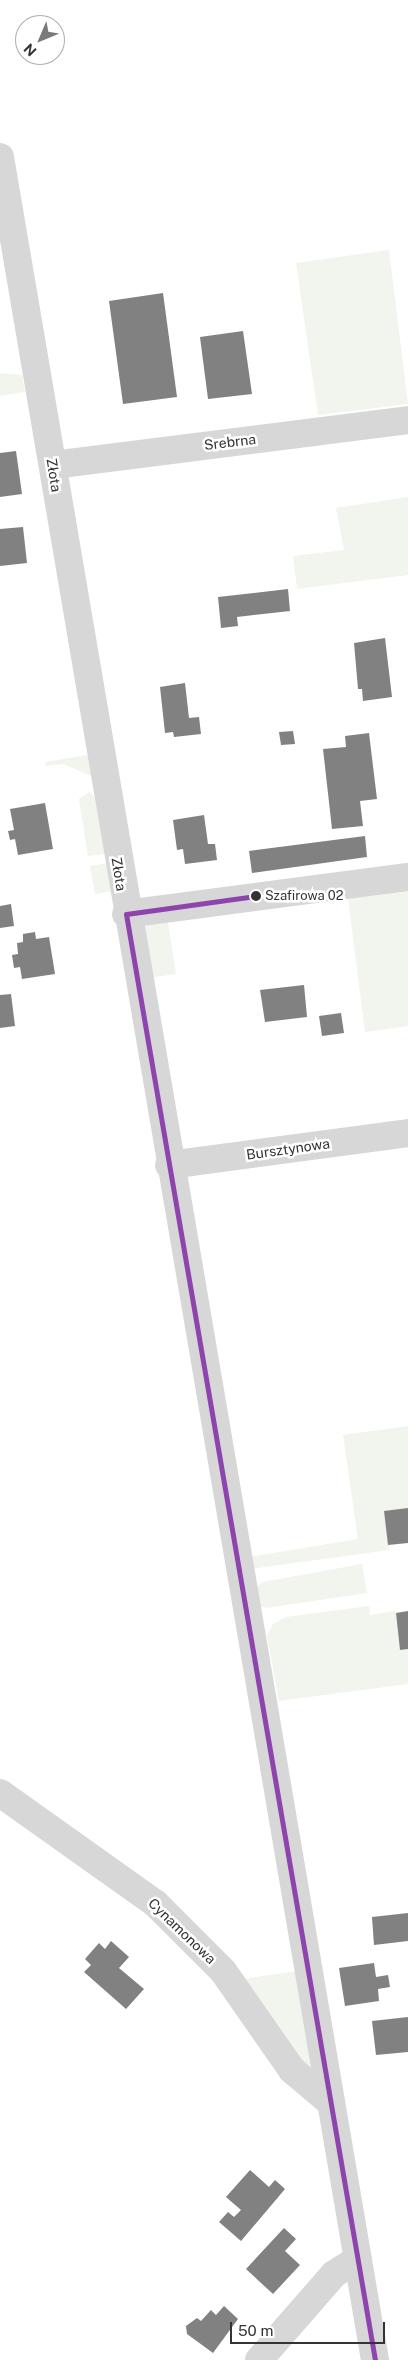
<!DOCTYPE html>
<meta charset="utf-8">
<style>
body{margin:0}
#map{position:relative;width:408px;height:2360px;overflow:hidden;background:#fff;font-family:"Public Sans",sans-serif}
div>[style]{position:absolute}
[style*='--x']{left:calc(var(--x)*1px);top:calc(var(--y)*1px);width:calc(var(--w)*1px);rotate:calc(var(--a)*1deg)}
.green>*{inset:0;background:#f1f5ed}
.building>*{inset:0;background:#818181}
.minor>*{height:28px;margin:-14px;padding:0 14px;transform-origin:14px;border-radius:14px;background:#d7d7d7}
.bus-1>*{height:5px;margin:-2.5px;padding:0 2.5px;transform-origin:2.5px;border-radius:2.5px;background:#8e44ad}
.dots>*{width:14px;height:14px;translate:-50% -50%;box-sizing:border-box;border:2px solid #fff;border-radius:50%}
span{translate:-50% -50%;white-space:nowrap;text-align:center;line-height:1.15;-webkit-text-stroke:5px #fff;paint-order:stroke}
.bus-label{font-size:13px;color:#333}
.left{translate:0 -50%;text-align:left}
.street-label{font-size:14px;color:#333}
.north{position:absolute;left:15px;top:15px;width:50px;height:50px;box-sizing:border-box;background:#fff;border:1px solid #adadad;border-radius:50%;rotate:225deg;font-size:14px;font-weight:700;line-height:20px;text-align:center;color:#333}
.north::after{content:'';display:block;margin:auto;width:18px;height:22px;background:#7a7a7a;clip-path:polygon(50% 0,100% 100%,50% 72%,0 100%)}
.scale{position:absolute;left:230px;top:2322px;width:155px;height:22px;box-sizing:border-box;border:2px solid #333;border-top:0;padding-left:6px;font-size:15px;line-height:18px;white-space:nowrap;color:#333;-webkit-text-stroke:4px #fff;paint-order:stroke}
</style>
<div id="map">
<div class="green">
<i style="clip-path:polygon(389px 250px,408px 404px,318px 415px,296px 263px)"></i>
<i style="clip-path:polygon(0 373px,22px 375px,25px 392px,0 396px)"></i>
<i style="clip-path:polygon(408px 497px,408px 575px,297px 589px,293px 556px,344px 550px,336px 508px)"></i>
<i style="clip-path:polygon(88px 755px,94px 773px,91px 776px,63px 764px,46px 766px,45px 762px)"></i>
<i style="clip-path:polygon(89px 792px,97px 799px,106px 854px,88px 856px,79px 799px)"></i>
<i style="clip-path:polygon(109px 863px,113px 891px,95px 894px,90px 866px)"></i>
<i style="clip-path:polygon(408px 890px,408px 1026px,365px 1032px,348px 898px)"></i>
<i style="clip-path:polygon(167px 917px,176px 974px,148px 978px,142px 932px,149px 923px)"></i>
<i style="clip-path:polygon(408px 1426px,408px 1508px,384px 1512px,389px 1550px,251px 1569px,249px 1557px,358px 1539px,343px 1435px)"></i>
<i style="clip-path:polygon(362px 1564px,367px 1593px,266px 1608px,258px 1605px,255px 1587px,263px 1582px)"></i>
<i style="clip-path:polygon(369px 1606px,370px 1615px,396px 1611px,400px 1650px,408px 1649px,408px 1684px,279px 1701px,267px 1636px,273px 1624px,286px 1617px)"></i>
<i style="clip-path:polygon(299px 1971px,316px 2071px,308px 2073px,234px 1980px)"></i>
</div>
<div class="building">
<i style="clip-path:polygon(163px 293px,177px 397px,123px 404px,109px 301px)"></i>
<i style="clip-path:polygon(243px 331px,252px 394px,208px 399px,200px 337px)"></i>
<i style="clip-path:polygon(16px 451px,22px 494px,0 497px,0 453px)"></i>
<i style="clip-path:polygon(23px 527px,27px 563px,0 566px,0 529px)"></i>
<i style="clip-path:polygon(288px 589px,290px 611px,237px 617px,238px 626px,221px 628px,218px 597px)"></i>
<i style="clip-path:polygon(385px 638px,392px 697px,363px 701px,362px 689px,358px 689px,354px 643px)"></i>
<i style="clip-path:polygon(185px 683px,189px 718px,199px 717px,201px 734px,174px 737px,173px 732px,165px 733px,160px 687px)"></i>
<i style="clip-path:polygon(293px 731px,295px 744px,281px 745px,279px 732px)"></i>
<i style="clip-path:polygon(369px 733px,377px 799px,360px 801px,363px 826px,332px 829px,323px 749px,346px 747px,345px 736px)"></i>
<i style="clip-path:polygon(45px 803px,53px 849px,18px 855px,15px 839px,10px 840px,8px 831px,14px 830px,10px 809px)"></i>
<i style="clip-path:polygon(204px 815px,208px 844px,215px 844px,217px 860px,185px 864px,183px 849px,177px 850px,173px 820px)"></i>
<i style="clip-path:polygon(365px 836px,367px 857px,252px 873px,249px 851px)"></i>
<i style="clip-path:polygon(11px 904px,14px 926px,0 928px,0 906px)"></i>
<i style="clip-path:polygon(35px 932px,36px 939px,49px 937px,55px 974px,22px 979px,20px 967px,14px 968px,12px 955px,18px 954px,17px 943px,23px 942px,23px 934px)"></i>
<i style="clip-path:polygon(304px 985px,307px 1017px,265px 1022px,260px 990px)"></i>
<i style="clip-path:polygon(11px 994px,15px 1026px,0 1028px,0 995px)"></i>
<i style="clip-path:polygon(341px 1013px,344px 1033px,322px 1036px,319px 1016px)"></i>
<i style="clip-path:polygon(408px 1508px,408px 1543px,388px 1545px,384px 1511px)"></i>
<i style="clip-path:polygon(408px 1611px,408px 1649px,400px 1650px,396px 1613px)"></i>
<i style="clip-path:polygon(408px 1913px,408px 1941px,374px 1945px,372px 1917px)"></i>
<i style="clip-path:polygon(111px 1941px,129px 1957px,119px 1968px,144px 1989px,126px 2009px,84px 1972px,91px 1965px,85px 1959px,99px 1943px,105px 1949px)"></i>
<i style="clip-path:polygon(374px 1963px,376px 1977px,388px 1975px,390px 1987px,378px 1989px,379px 2001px,345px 2006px,339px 1968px)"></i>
<i style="clip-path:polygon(408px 2017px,408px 2052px,376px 2055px,372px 2021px)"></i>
<i style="clip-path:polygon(250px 2170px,269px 2187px,275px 2180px,285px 2189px,241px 2241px,219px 2222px,228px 2212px,234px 2217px,241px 2210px,226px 2197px)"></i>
<i style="clip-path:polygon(284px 2228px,296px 2239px,285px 2251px,300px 2265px,273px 2294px,246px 2269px)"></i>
<i style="clip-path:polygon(224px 2306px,238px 2319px,213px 2353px,187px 2334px,186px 2326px,197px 2318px,201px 2321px,211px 2310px,216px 2315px)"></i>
</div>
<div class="minor">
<i style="--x:0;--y:157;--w:2235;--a:80.34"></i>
<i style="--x:53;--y:465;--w:358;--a:-7.2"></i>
<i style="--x:126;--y:914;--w:284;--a:-7.5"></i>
<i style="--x:169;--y:1165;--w:241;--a:-7.6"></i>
<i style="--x:0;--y:1793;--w:190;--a:35.4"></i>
<i style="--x:155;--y:1903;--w:96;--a:45"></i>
<i style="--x:223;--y:1971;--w:121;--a:55.1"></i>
<i style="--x:292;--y:2070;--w:51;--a:40.2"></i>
<i style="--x:259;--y:2360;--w:114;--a:-48.9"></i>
<i style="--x:334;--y:2274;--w:28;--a:-32"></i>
</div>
<div class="bus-1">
<i style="--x:256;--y:896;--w:131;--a:172.1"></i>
<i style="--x:126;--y:914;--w:1467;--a:80.23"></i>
</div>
<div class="dots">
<i style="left:256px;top:896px;background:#333"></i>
</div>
<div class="bus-label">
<span class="left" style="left:265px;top:896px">Szafirowa 02</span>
</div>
<div class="street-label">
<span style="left:230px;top:442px;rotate:-7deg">Srebrna</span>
<span style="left:54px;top:475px;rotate:81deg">Złota</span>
<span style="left:119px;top:874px;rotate:81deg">Złota</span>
<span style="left:288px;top:1149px;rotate:-8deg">Bursztynowa</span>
<span style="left:182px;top:1931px;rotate:44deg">Cynamonowa</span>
</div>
<div class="north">N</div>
<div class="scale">50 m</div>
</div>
